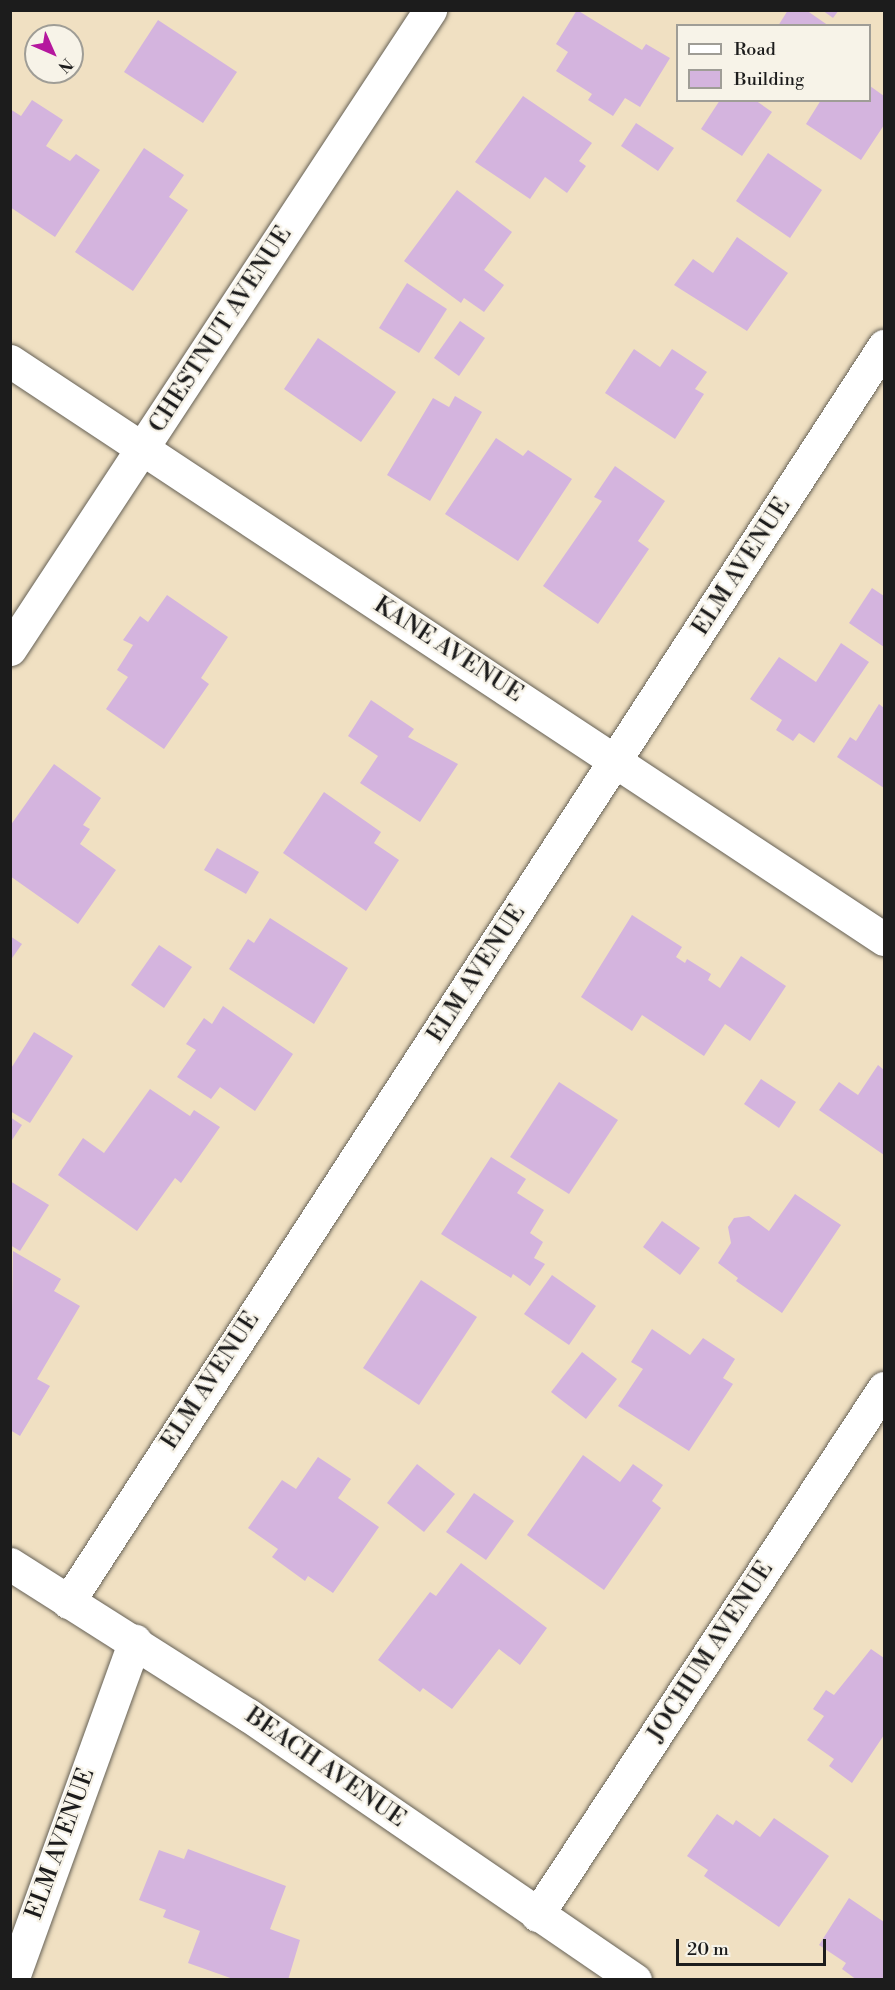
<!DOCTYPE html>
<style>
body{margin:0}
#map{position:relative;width:895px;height:1990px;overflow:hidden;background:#f0e0c2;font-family:"Libre Bodoni",serif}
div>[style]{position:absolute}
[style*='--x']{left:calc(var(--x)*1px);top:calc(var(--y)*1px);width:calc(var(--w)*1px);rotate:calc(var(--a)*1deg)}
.building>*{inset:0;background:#d4b4de}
.roads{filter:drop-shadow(0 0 2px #666156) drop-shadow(0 0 2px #666156)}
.minor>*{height:33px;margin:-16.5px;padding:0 16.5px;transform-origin:16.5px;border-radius:16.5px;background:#fff}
span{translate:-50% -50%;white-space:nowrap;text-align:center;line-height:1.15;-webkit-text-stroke:4.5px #f7f3e8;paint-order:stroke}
.street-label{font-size:24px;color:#1c1c1c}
.frame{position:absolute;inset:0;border:12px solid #1c1c1c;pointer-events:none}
.legend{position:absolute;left:676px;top:24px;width:195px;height:78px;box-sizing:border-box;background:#f7f3e8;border:2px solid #9f9d96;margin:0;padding:8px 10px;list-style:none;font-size:18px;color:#1c1c1c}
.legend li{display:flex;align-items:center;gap:12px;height:30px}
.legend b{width:30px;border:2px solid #9f9d96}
.north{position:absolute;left:24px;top:24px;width:60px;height:60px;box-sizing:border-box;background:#f7f3e8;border:2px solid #9f9d96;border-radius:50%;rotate:135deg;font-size:16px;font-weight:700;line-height:24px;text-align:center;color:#1c1c1c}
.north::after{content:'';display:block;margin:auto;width:21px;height:27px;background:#b5179e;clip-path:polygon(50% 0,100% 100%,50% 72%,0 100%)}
.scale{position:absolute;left:676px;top:1939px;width:150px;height:27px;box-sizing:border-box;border:3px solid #1c1c1c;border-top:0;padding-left:8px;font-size:18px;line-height:21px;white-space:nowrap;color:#1c1c1c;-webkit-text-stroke:4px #f7f3e8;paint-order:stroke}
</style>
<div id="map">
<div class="building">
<i style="clip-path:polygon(577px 10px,642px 50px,646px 44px,670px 58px,640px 107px,625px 98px,613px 116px,588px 100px,592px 94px,556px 71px,568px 52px,556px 44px)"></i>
<i style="clip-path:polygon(788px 10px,806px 10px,829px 26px,778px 26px)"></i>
<i style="clip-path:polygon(822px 10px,839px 10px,833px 18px)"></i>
<i style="clip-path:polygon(158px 20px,237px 72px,203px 123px,124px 72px)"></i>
<i style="clip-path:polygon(870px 86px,884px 96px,884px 125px,861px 160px,806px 124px,821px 100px,870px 100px)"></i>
<i style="clip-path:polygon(523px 96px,592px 143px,579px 161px,586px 166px,567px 193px,545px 177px,530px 199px,475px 162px)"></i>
<i style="clip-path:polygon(32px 100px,63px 120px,46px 146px,70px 161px,76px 154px,100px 170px,55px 237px,10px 207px,10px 109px,21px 116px)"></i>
<i style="clip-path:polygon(720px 100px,755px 100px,772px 112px,742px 156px,701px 129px)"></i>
<i style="clip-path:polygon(636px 123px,674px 148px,658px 171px,621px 146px)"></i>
<i style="clip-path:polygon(144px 148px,184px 175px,169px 197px,188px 210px,133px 291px,75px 252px)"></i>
<i style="clip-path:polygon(768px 153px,822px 190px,790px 238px,736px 201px)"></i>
<i style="clip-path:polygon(457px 190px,512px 232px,484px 270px,504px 285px,484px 312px,464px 298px,461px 303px,404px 261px)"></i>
<i style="clip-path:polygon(737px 237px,788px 273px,747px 331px,674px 285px,693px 259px,713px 273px)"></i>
<i style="clip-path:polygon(407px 283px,447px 309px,419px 353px,379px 328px)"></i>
<i style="clip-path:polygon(460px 321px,485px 338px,459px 376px,434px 358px)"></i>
<i style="clip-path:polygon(318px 338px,396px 392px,361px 442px,284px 389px)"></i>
<i style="clip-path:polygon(634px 349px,660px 367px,672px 349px,707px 372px,695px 389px,704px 394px,675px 439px,605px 393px)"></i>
<i style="clip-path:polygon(455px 396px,482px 412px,430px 501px,387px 475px,433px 398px,449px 407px)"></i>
<i style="clip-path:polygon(496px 438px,523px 456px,528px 450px,572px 479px,518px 561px,445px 514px)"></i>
<i style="clip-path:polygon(615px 466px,665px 501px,638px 541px,649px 549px,598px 624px,543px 586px,602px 501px,594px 497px)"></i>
<i style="clip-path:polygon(872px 588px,884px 596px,884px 647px,849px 623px)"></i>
<i style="clip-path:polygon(167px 595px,228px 637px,201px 678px,209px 684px,164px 749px,106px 709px,128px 677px,117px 670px,133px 645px,123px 640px,140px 616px,148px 622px)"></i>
<i style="clip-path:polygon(841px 643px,869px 662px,814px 743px,799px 733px,793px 741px,776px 730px,782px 720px,750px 699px,779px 657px,816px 682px)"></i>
<i style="clip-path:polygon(371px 700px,414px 729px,408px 737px,458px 764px,420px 822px,360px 783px,378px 756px,348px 736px)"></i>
<i style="clip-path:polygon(879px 704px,884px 708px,884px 788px,837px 757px,850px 737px,856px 741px)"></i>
<i style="clip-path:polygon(54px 764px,101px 798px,83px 825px,90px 829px,80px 844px,116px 870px,78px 924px,10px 876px,10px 826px)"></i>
<i style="clip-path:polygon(324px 792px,381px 832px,374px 843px,399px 860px,366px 911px,283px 853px)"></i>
<i style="clip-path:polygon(217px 848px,259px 872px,246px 894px,204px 870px)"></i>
<i style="clip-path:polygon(632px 915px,682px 947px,676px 957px,685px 963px,687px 959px,711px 974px,708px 980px,720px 988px,741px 956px,786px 986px,750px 1041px,725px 1024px,704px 1056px,642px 1015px,632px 1031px,581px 997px)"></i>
<i style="clip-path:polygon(270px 918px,348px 968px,314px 1024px,229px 969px,248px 939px,254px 943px)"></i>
<i style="clip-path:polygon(10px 936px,22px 944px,10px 961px)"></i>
<i style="clip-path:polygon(159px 945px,192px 967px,164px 1008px,131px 985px)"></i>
<i style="clip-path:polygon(223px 1006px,293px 1054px,255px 1111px,220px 1087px,211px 1099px,177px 1077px,196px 1050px,186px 1044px,204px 1018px,212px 1024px)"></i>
<i style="clip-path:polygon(34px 1032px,73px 1056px,30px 1123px,10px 1111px,10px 1070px)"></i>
<i style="clip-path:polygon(878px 1065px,884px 1070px,884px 1155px,819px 1110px,839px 1082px,858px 1095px)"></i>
<i style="clip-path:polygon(761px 1079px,796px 1102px,779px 1128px,744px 1104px)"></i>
<i style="clip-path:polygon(559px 1082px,618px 1120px,569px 1194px,510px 1157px)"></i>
<i style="clip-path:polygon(150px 1089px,190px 1116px,194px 1110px,220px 1127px,181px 1183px,175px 1178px,137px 1231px,58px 1175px,83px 1138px,104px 1153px)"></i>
<i style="clip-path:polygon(10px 1117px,22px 1125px,10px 1143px)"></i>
<i style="clip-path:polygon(491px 1157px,526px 1179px,517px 1193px,544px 1210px,530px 1233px,543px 1242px,534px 1258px,545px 1264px,530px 1286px,513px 1274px,511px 1278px,441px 1234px)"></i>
<i style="clip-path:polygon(10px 1181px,49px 1205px,20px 1251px,10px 1245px)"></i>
<i style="clip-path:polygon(795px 1194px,841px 1225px,782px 1313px,736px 1281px,738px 1278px,718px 1263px,731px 1243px,728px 1227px,734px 1218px,749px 1216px,769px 1231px)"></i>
<i style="clip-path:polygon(662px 1221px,700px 1248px,680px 1275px,643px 1247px)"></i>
<i style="clip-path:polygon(13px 1251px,61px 1279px,54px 1291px,80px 1306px,37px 1379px,50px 1386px,20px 1436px,10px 1430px)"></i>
<i style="clip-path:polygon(552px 1275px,596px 1306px,569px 1345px,524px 1314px)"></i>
<i style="clip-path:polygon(421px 1280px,477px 1317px,419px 1405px,363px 1368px)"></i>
<i style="clip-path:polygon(652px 1329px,690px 1355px,703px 1338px,735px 1359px,723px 1378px,733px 1384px,689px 1451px,618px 1406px,643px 1369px,631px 1362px)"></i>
<i style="clip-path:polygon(582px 1352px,617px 1379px,586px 1419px,551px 1392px)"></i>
<i style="clip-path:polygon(583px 1455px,620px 1482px,633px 1464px,663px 1485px,652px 1501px,661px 1508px,604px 1590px,527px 1535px)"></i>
<i style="clip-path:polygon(318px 1457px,351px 1479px,338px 1498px,379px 1527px,333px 1593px,308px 1576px,305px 1581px,272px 1557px,278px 1549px,248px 1528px,282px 1480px,296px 1489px)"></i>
<i style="clip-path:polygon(417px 1464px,455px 1494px,424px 1532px,387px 1503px)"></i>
<i style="clip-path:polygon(474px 1493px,514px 1521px,486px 1560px,446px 1532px)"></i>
<i style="clip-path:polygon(461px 1563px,547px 1628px,520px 1665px,499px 1649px,452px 1709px,423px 1688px,420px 1692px,378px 1660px,430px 1592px,436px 1596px)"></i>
<i style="clip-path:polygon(871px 1649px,884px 1658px,884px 1735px,852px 1783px,829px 1766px,834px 1759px,807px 1740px,824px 1716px,813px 1709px,826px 1690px,834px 1695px)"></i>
<i style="clip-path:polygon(717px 1814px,733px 1825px,736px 1820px,760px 1837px,774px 1818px,829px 1856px,779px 1927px,704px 1876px,708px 1870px,687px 1856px)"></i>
<i style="clip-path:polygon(188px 1849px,286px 1886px,270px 1929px,300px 1940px,288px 1980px,236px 1980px,188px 1963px,200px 1931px,163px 1917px,166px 1910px,139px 1900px,159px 1850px,184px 1859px)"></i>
<i style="clip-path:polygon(849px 1898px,884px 1922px,884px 1980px,857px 1980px,842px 1969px,846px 1963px,819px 1945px)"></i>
</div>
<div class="roads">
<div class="minor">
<i style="--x:10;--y:361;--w:1048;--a:33.48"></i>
<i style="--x:10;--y:649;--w:765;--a:-56.68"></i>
<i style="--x:10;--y:1564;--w:282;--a:32.4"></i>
<i style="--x:248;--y:1715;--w:469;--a:34.4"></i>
<i style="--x:68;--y:1602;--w:1498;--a:-56.99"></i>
<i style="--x:537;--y:1915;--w:631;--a:-56.64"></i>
<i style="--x:12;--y:1980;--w:361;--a:-70.1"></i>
</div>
</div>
<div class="street-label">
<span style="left:221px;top:330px;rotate:-57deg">CHESTNUT AVENUE</span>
<span style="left:742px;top:567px;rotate:-57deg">ELM AVENUE</span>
<span style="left:448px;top:650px;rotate:33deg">KANE AVENUE</span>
<span style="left:477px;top:974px;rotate:-57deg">ELM AVENUE</span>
<span style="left:211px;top:1381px;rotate:-57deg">ELM AVENUE</span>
<span style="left:711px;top:1652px;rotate:-57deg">JOCHUM AVENUE</span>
<span style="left:325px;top:1768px;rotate:35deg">BEACH AVENUE</span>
<span style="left:61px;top:1844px;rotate:-70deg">ELM AVENUE</span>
</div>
<div class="frame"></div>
<ul class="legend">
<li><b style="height:8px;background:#fff"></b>Road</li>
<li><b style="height:16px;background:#d4b4de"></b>Building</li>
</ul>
<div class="north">N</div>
<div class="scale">20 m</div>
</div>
